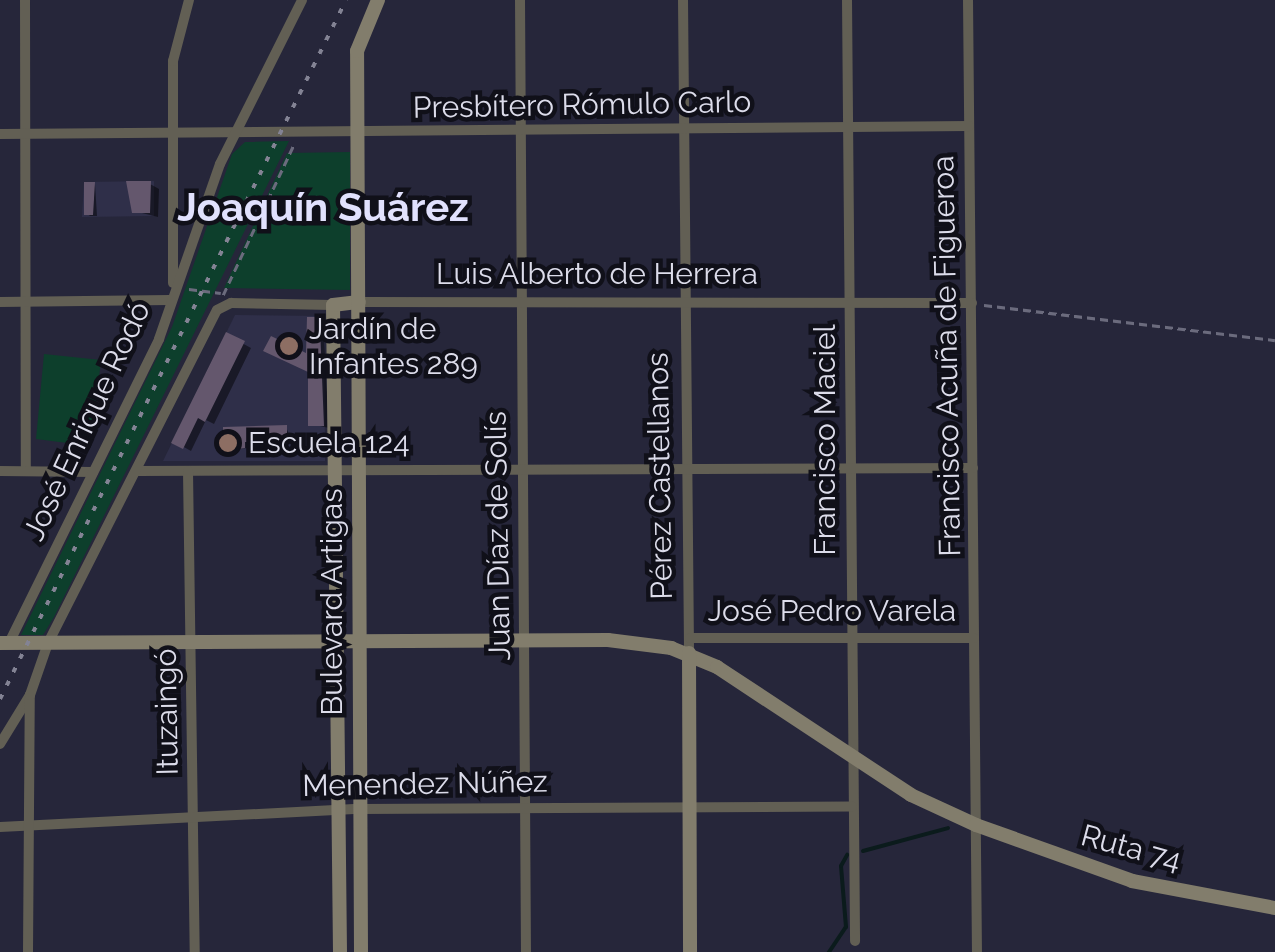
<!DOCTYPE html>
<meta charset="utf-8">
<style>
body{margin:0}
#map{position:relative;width:1275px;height:952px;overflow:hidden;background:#26263a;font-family:Raleway,sans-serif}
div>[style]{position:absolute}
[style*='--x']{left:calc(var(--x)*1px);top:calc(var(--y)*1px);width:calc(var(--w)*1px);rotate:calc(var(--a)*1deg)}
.built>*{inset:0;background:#2f2f49}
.green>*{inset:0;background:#0d3f2c}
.shadow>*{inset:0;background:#0007}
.stream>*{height:4px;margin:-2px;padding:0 2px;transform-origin:2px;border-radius:2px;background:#0b1b1c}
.building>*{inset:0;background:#64576d}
.path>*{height:2.5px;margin-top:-1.25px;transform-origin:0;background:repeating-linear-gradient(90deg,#6b6b7d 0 8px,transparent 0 13px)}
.street>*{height:10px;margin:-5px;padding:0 5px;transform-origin:5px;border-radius:5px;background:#625f54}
.secondary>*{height:14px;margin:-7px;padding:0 7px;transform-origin:7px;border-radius:7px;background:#827d6c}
.rail>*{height:4px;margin-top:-2px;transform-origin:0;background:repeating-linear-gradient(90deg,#838394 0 5px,transparent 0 15px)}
.dots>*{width:28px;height:28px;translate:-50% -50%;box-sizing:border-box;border:5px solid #101019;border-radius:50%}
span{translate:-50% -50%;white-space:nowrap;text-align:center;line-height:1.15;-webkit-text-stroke:9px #101019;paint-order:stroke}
.street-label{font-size:30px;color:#dcdcea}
.poi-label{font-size:30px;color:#dcdcea}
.left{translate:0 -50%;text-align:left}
.district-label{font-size:40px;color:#e1e1fd;font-weight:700}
</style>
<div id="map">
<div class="built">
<i style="clip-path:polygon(154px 181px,154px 216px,82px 217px,84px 182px)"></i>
<i style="clip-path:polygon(235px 315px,324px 316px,325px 461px,163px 461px)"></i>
</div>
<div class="green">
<i style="clip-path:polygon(289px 141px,54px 617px,43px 635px,21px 635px,172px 327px,232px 154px,245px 142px)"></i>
<i style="clip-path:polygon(350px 152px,350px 290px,224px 288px,287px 153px)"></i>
<i style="clip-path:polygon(44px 354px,101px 360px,91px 446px,36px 439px)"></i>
</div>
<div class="shadow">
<i style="clip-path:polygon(95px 184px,97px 216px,90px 216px,86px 213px)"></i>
<i style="clip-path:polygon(150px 184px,159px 189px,158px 217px,134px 211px)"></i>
<i style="clip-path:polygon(317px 320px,323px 324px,329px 428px,311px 424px,308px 357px)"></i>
<i style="clip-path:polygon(227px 335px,251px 348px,214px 424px,206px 420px,191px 451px,175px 442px)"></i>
<i style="clip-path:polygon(286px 427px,293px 444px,226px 450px,225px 429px)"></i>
</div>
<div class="stream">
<i style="--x:863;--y:851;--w:88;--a:-15.1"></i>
<i style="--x:829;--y:952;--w:30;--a:-56"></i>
<i style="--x:846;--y:927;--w:61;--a:-94.7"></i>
<i style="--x:841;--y:866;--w:13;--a:-61"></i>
</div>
<div class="building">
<i style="clip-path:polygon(126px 181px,151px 181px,150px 213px,132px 213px)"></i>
<i style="clip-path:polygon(84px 182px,95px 182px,93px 215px,84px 215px)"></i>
<i style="clip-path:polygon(307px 317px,317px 317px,320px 327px,324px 426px,308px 426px,308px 372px,263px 351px,271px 336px,306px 353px)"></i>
<i style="clip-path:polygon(226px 332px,245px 341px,205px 422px,198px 418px,183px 449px,171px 443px)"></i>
<i style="clip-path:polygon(287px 425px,287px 441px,245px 442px,245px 448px,223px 451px,223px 427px)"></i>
</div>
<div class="path">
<i style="--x:189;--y:289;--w:32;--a:7"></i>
<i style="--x:223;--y:295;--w:167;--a:-64.8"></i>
<i style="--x:984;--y:305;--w:293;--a:6.9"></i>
</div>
<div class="street">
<i style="--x:25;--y:0;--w:471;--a:89.9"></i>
<i style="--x:520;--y:0;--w:952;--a:89.64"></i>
<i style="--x:683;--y:0;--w:653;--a:89.47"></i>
<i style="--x:847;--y:0;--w:941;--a:89.51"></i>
<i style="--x:968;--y:0;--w:952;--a:89.46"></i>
<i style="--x:0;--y:134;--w:969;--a:-0.47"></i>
<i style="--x:173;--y:283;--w:222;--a:-90"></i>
<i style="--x:173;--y:61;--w:63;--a:-75.3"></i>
<i style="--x:0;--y:302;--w:170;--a:-0.7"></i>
<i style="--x:359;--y:302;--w:613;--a:0.09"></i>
<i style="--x:0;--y:471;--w:93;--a:0.6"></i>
<i style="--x:138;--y:471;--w:835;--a:-0.21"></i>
<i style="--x:188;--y:471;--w:481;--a:89.2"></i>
<i style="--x:690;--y:638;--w:284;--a:0"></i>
<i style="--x:9;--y:643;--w:339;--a:-63.7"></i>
<i style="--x:159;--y:339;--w:185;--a:-70.8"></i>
<i style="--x:220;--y:164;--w:183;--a:-63.4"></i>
<i style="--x:0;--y:744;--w:57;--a:-58.5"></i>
<i style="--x:0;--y:827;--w:359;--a:-2.9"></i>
<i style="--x:359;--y:809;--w:493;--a:-0.3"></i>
<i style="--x:28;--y:952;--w:257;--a:-89.6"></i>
<i style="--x:30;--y:695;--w:55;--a:-70.9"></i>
<i style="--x:48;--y:643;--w:373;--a:-63.1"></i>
<i style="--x:217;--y:310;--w:16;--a:-27"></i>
<i style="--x:231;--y:303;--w:102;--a:1.1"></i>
</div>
<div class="secondary">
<i style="--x:0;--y:643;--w:608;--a:-0.28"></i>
<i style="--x:608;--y:640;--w:64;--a:7.2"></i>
<i style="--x:671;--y:648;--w:50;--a:22.4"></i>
<i style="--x:717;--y:667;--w:232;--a:33.4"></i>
<i style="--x:911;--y:795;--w:72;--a:24.8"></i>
<i style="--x:976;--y:825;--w:166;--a:19.7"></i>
<i style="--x:1132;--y:881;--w:146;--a:10.7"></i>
<i style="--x:689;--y:653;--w:299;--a:89.8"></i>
<i style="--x:340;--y:952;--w:647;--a:-90.62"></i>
<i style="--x:333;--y:305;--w:26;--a:-7"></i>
<i style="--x:361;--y:952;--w:901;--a:-90.25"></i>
<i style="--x:357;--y:51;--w:55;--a:-67.6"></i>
</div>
<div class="rail">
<i style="--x:0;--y:699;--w:780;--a:-63.66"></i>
</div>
<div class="dots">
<i style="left:289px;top:346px;background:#8d6e63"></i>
<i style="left:228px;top:443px;background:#8d6e63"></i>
</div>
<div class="street-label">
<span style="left:582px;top:105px;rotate:-1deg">Presbítero Rómulo Carlo</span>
<span style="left:597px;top:274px">Luis Alberto de Herrera</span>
<span style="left:947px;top:356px;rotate:-91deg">Francisco Acuña de Figueroa</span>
<span style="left:87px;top:421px;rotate:-65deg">José Enrique Rodó</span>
<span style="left:825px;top:440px;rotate:-90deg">Francisco Maciel</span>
<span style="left:660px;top:476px;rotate:-91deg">Pérez Castellanos</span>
<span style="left:498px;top:536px;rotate:-91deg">Juan Díaz de Solís</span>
<span style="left:332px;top:602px;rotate:-90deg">Bulevard Artigas</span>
<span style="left:832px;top:611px">José Pedro Varela</span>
<span style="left:167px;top:712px;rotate:-91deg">Ituzaingó</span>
<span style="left:425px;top:784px;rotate:-1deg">Menendez Núñez</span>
<span style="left:1131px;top:848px;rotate:15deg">Ruta 74</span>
</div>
<div class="poi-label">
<span class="left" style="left:309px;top:346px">Jardín de<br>Infantes 289</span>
<span class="left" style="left:248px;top:443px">Escuela 124</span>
</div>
<div class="district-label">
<span style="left:323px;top:207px">Joaquín Suárez</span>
</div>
</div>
